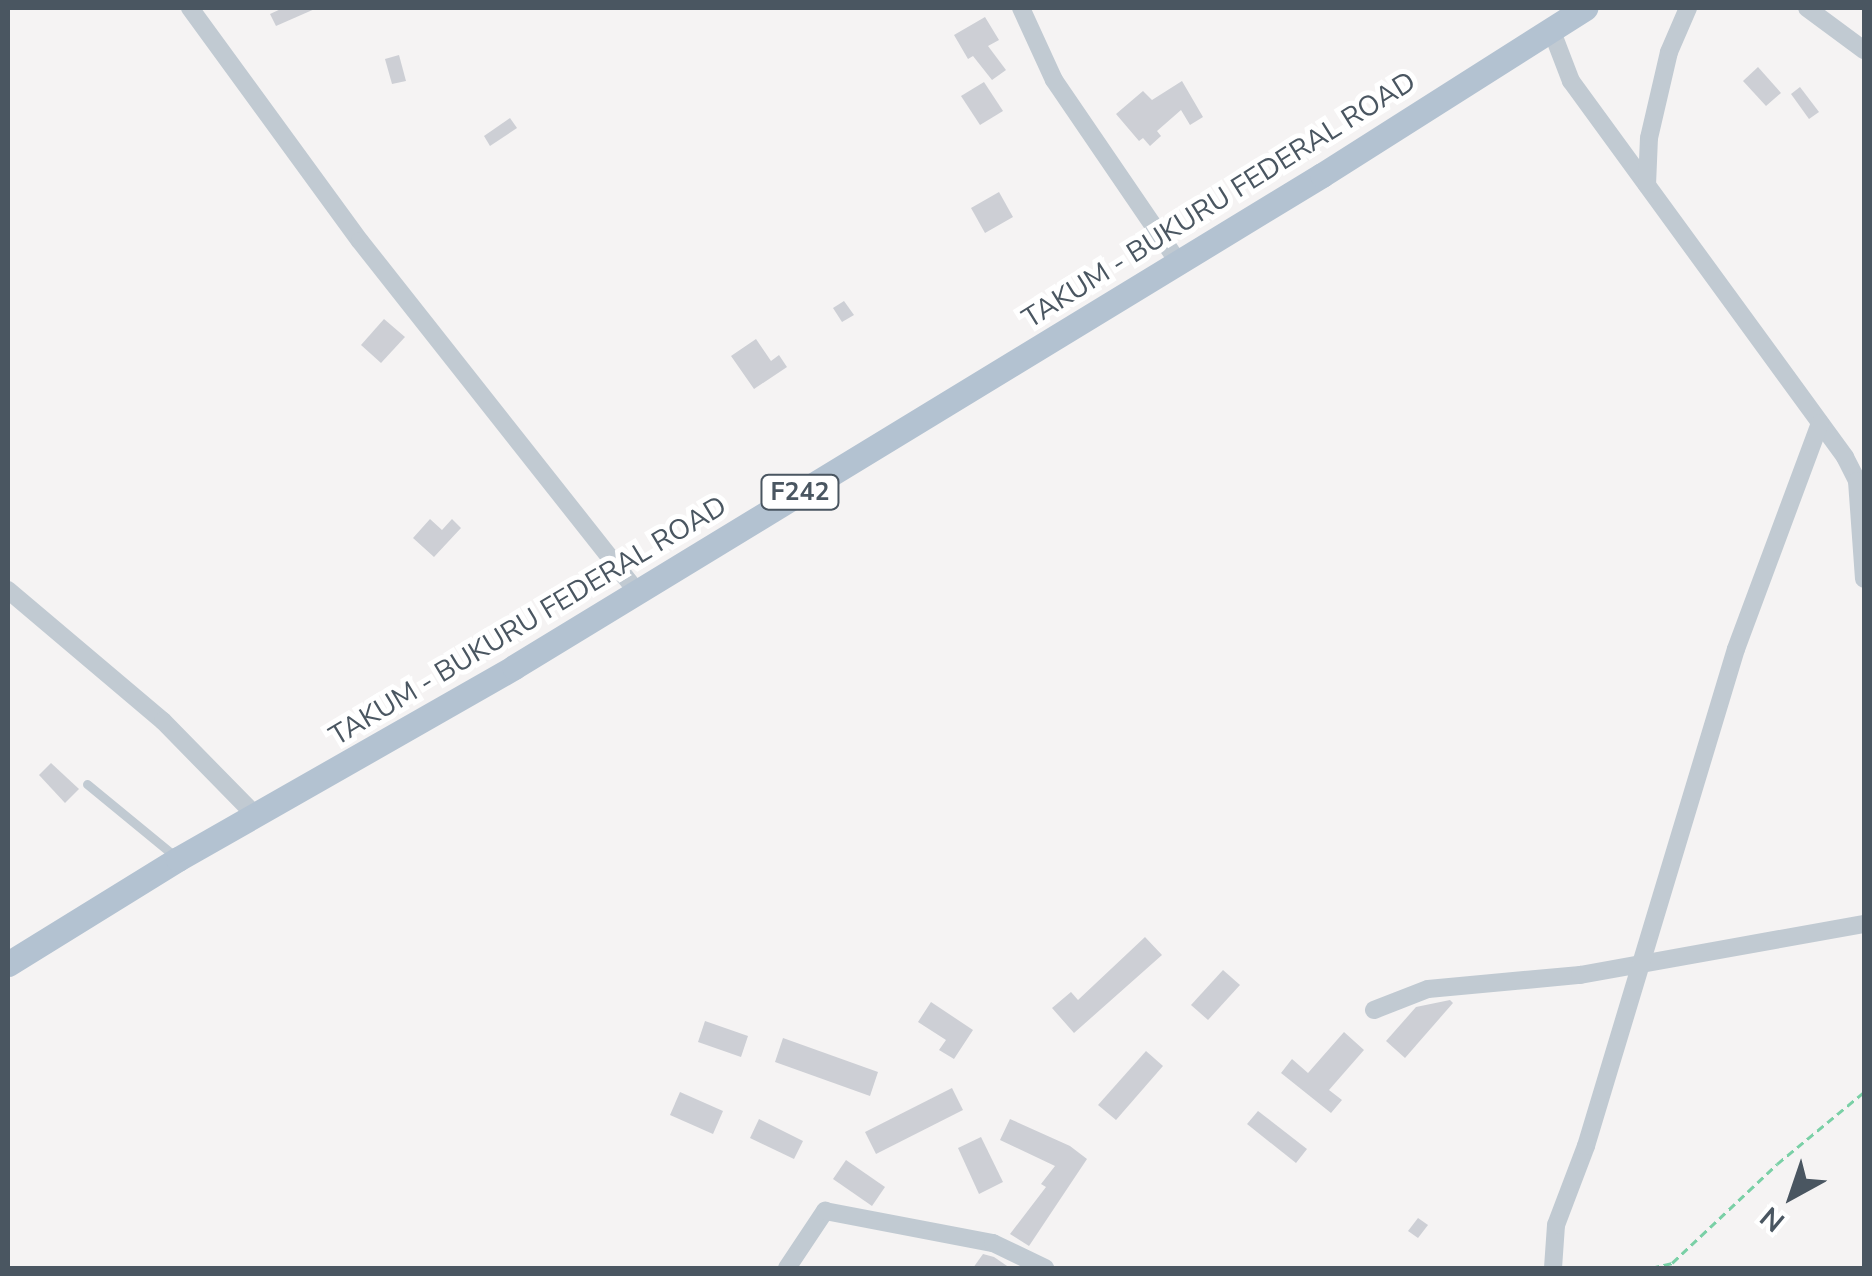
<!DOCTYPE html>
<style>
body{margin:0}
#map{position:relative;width:1872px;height:1276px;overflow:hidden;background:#f5f3f3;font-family:"Nunito Sans",sans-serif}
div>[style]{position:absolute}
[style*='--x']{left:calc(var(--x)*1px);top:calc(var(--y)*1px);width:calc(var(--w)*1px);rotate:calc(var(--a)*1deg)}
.building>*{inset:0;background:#cdcfd5}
.path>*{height:2.5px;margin-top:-1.25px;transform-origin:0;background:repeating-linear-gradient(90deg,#7ad0a6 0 8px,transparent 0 13px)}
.service>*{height:9px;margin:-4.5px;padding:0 4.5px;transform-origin:4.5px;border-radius:4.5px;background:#c1cad2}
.minor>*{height:18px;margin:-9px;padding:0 9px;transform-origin:9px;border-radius:9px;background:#c1cad2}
.primary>*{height:25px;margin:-12.5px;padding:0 12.5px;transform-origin:12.5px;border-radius:12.5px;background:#b3c2d1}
span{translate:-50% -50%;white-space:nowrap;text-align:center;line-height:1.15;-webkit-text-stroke:10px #fff;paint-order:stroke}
.shield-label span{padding:2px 8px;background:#fff;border:2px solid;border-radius:8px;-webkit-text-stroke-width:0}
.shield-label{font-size:25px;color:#4a5661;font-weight:700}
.street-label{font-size:28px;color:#4a5661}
.frame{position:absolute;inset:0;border:10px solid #4a5661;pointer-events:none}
.north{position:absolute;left:1742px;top:1146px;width:100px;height:100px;-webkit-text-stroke:8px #fff;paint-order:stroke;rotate:220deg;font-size:28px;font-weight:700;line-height:40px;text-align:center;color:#4a5661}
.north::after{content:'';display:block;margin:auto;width:35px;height:45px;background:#4a5661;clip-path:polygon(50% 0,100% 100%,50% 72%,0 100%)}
</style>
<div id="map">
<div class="building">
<i style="clip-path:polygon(283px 8px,317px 8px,276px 26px,270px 14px)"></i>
<i style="clip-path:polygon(985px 17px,999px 40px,988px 46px,1006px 70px,992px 80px,973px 56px,968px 59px,954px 35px)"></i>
<i style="clip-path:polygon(399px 55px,406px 81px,392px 84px,385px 59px)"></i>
<i style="clip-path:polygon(1758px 67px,1781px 93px,1766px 106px,1743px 81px)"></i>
<i style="clip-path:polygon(1182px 81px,1203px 117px,1190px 125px,1181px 110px,1157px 131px,1161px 136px,1150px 146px,1143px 138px,1139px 141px,1116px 114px,1143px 91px,1152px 100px)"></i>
<i style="clip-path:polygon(984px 82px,1003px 111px,980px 125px,961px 96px)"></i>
<i style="clip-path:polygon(1800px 87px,1819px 112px,1809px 119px,1791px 94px)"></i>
<i style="clip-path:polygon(510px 118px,517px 128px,490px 146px,484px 136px)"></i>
<i style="clip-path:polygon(999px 192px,1013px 217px,985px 233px,971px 208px)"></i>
<i style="clip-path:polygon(844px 301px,854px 315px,842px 322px,833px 308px)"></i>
<i style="clip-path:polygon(384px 319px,405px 337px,381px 363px,361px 345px)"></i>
<i style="clip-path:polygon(756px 339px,771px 361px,779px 355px,787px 367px,754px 389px,731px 356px)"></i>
<i style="clip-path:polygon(430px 519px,442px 530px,452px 519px,461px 528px,434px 557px,413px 538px)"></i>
<i style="clip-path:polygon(51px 763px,79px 789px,65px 803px,39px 775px)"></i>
<i style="clip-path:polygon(1145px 937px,1162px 955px,1074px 1033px,1052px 1008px,1071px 992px,1078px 1000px)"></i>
<i style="clip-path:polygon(1223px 970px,1240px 985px,1208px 1020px,1191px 1005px)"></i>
<i style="clip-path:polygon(1450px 1000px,1453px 1003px,1405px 1058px,1386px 1041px,1416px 1007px)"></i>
<i style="clip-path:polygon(931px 1002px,973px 1030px,954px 1059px,939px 1050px,946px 1040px,918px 1022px)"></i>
<i style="clip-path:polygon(705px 1021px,748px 1036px,741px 1057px,698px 1042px)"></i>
<i style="clip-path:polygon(1344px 1032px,1364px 1050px,1329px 1090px,1342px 1100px,1331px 1113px,1281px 1073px,1292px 1059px,1308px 1073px)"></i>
<i style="clip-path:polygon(783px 1038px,878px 1072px,870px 1096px,775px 1062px)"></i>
<i style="clip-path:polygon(1146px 1051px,1163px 1066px,1116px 1120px,1098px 1105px)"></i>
<i style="clip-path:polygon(952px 1088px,963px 1110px,876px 1154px,865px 1132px)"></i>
<i style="clip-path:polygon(680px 1092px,723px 1111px,713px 1134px,670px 1115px)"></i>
<i style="clip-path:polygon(1258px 1111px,1307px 1149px,1296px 1163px,1247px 1124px)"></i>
<i style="clip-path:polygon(759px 1119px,803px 1141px,794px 1159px,750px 1138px)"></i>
<i style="clip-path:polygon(1010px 1119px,1070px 1146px,1087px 1159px,1029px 1246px,1010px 1234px,1046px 1187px,1041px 1184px,1055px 1166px,1000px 1140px)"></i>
<i style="clip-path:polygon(981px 1137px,1003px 1182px,979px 1194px,958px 1148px)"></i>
<i style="clip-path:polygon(846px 1160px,885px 1187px,872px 1206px,833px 1179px)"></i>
<i style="clip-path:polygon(1418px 1218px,1428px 1225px,1418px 1238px,1408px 1231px)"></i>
<i style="clip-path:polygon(983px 1254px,994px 1257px,1010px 1268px,973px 1268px)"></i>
</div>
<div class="path">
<i style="--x:1651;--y:1268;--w:22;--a:-13"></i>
<i style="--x:1672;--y:1263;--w:144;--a:-43.3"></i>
<i style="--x:1777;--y:1164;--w:113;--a:-39.6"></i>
</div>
<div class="service">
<i style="--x:87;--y:784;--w:115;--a:39.4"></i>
</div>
<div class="minor">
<i style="--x:190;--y:8;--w:288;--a:53.9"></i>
<i style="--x:360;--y:241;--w:447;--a:51.7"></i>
<i style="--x:1021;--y:8;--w:79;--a:65.4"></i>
<i style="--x:1054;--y:80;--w:220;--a:55.7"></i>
<i style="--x:1807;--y:8;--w:71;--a:36.4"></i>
<i style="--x:1551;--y:29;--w:56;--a:69"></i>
<i style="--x:1571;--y:81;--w:465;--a:53.9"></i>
<i style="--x:1845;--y:457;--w:27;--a:63"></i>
<i style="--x:1857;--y:481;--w:98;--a:85.9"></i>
<i style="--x:1647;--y:185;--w:47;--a:-87.6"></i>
<i style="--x:1649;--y:138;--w:88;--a:-76.9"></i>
<i style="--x:1669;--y:52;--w:48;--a:-66.6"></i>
<i style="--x:8;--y:590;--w:203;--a:40.2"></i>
<i style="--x:163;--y:721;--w:134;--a:45.6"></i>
<i style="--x:1374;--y:1010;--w:58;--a:-21.3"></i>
<i style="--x:1428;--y:989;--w:153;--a:-5.3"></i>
<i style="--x:1580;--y:975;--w:289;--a:-10.2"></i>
<i style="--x:787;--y:1268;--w:69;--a:-56.3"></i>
<i style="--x:825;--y:1211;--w:171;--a:10.8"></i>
<i style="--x:993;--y:1243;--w:58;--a:25.7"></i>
<i style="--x:1553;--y:1268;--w:43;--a:-86"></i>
<i style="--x:1556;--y:1225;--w:85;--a:-69.2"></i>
<i style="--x:1586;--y:1146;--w:519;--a:-73.21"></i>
<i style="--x:1736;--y:649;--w:241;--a:-69.6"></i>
</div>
<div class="primary">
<i style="--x:8;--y:964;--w:200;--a:-31.7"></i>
<i style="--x:178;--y:859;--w:387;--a:-29.7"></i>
<i style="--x:514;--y:667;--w:946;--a:-31.34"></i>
<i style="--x:1322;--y:175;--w:312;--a:-32.4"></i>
</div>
<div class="shield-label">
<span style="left:800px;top:492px">F242</span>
</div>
<div class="street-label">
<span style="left:1219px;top:200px;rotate:-32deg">TAKUM - BUKURU FEDERAL ROAD</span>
<span style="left:528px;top:621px;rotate:-31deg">TAKUM - BUKURU FEDERAL ROAD</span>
</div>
<div class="frame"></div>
<div class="north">N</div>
</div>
